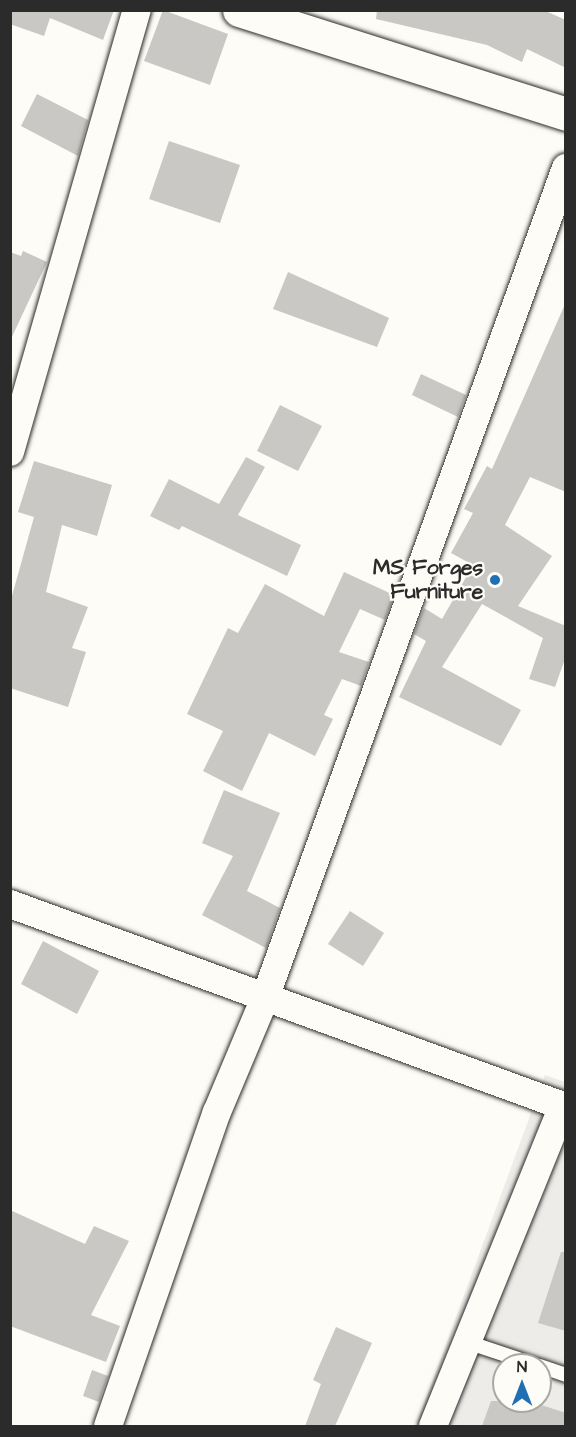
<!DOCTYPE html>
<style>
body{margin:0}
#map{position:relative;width:576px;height:1437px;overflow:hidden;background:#fdfcf7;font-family:"Architects Daughter",sans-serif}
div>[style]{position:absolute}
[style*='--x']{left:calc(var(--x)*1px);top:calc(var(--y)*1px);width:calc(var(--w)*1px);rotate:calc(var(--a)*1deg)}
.built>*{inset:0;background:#edece8}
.building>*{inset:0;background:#c9c8c4}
.roads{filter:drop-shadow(0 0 2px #2b2b2b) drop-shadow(0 0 2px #2b2b2b)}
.lane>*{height:14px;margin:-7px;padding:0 7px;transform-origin:7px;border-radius:7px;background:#fdfcf7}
.street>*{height:28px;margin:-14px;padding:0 14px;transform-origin:14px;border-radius:14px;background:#fdfcf7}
.secondary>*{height:33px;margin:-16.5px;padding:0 16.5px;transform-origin:16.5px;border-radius:16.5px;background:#fdfcf7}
.dots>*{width:16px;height:16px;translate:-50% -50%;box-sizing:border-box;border:3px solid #fdfcf7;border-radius:50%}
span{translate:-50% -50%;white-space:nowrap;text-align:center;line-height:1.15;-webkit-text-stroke:4.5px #fdfcf7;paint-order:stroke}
.poi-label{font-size:21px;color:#2b2b2b;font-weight:700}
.right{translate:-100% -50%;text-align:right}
.frame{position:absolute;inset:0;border:12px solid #2b2b2b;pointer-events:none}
.north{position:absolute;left:492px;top:1353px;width:60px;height:60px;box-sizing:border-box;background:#fdfcf7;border:2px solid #a9a8a5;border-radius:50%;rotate:0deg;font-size:16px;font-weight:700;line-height:24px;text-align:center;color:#2b2b2b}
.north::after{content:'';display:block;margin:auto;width:21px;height:27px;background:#1f6fb2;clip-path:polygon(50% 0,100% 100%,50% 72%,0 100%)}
</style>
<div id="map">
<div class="built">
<i style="clip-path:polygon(evenodd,545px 1075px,565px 1082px,565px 1426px,416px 1426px,545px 1075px,504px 1365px,540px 1365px,540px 1401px,504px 1401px,504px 1365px)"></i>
</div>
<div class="building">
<i style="clip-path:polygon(10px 10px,114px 10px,103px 40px,50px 18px,44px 36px,10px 24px)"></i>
<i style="clip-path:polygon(163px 10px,228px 34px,210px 85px,144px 61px)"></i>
<i style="clip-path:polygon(377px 10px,543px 10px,566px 20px,566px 68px,527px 49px,522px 62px,487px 45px,376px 19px)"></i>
<i style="clip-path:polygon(37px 94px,88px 120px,78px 156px,21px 126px)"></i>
<i style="clip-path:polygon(169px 141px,240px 165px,220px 223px,149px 199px)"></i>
<i style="clip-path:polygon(23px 251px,47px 262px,10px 341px,10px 252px,21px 256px)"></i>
<i style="clip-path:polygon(288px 272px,389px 318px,377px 347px,273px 309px)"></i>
<i style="clip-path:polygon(566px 302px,566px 492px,530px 477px,505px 525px,552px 556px,518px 606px,566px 626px,566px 656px,555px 687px,529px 679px,543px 638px,482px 604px,442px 667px,521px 710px,501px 746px,399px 697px,426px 641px,414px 634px,424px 608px,442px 619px,473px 565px,451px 553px,473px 513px,464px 509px,487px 466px,492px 469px)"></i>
<i style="clip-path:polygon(421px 374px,466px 395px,458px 417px,412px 395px)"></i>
<i style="clip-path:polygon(280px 405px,322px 426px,298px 471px,257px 451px)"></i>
<i style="clip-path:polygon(246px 457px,265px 467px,238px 515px,301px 545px,287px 576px,182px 526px,179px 530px,150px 516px,169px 479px,219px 504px)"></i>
<i style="clip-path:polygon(34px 461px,112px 485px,97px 536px,62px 525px,46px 592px,88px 607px,72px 648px,86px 652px,68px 707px,10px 688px,10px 603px,34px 517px,18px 512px)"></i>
<i style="clip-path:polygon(344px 572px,394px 595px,385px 620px,360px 609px,339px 652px,369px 662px,361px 686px,342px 679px,324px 715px,333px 719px,315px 756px,269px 733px,242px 791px,203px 771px,223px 731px,187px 714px,228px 628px,238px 633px,265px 584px,324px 616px)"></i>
<i style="clip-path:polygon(224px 790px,280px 813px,247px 891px,280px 908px,266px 948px,202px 915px,233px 856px,202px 843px)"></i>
<i style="clip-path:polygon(350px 911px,384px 933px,363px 966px,328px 944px)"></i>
<i style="clip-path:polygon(43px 941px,99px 971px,77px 1014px,21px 984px)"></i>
<i style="clip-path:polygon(10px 1210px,85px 1244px,94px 1226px,129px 1241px,91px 1315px,120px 1326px,106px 1362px,10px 1326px)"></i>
<i style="clip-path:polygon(561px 1252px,566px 1252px,566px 1331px,538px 1323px)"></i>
<i style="clip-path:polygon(336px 1327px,372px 1343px,335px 1426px,305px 1426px,321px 1384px,313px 1380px)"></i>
<i style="clip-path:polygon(92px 1370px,108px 1376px,99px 1402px,83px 1396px)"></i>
<i style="clip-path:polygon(491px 1401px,529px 1401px,566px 1413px,566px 1426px,482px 1426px)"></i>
</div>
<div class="roads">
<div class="lane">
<i style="--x:470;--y:1343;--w:70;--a:18.4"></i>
<i style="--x:540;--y:1366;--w:28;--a:19"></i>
</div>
<div class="street">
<i style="--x:10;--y:452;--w:460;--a:-74"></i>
<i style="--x:10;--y:904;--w:592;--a:20.06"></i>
<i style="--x:108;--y:1426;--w:332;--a:-70.9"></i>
<i style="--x:217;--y:1112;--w:124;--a:-67.2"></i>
<i style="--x:265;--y:998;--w:883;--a:-70.07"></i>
<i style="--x:433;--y:1426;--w:345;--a:-67.9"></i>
</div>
<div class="secondary">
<i style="--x:239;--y:10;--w:343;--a:17.6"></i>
</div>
</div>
<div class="dots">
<i style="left:495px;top:580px;background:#1f6fb2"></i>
</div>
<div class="poi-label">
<span class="right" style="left:483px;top:580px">MS Forges<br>Furniture</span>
</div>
<div class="frame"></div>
<div class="north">N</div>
</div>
